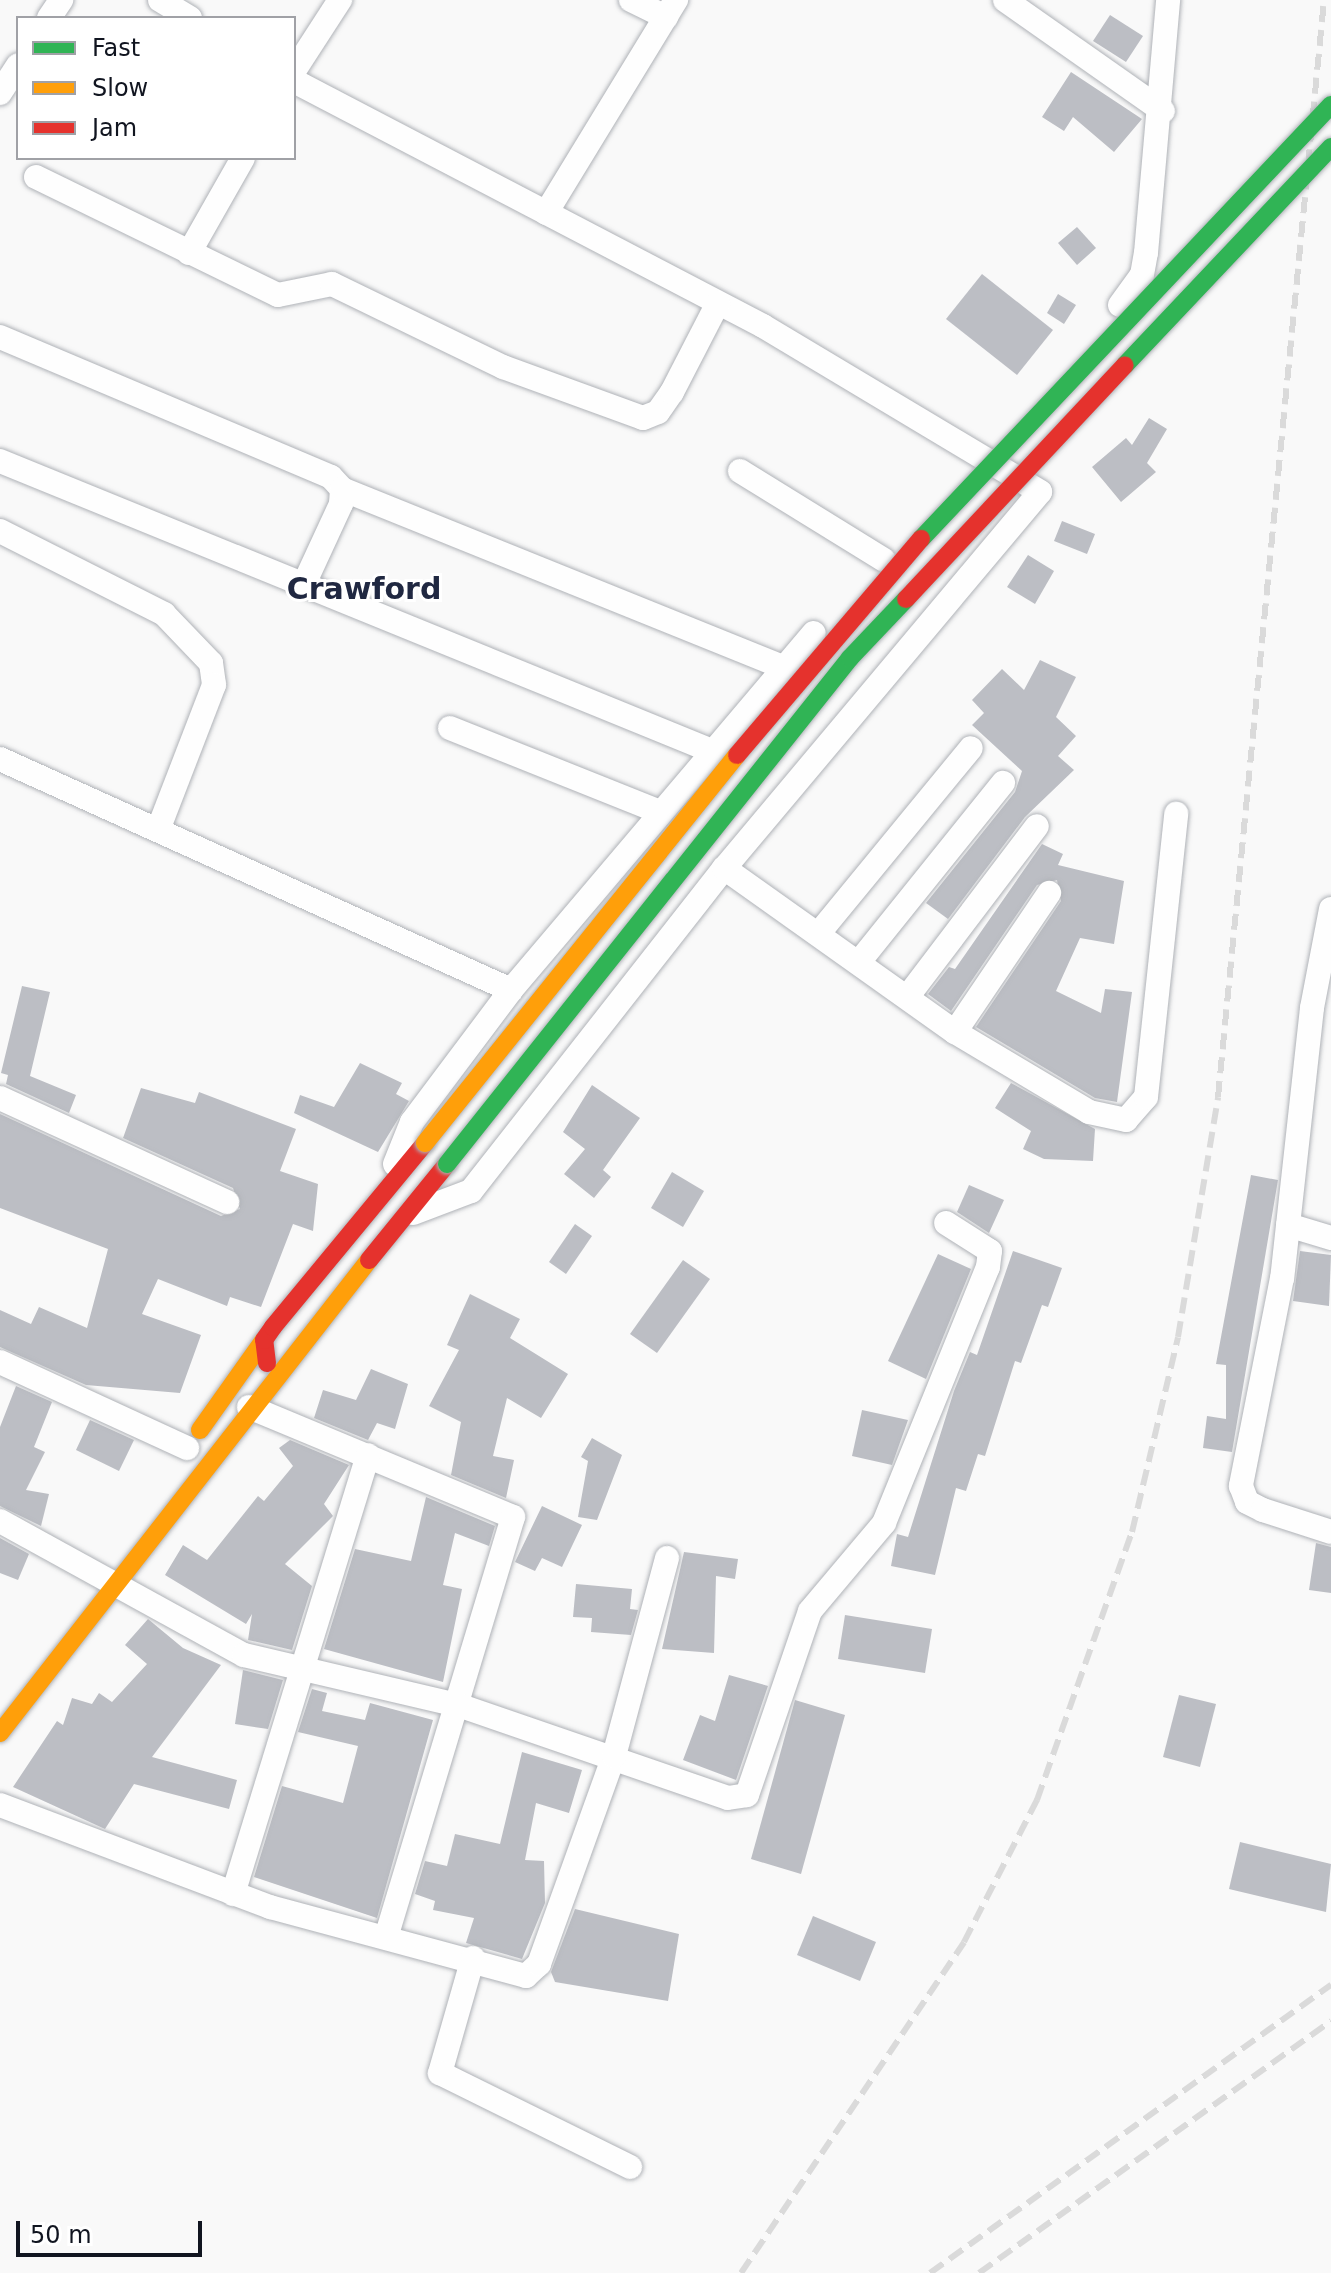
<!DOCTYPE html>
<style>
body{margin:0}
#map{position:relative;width:1331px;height:2273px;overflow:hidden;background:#f9f9f9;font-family:"DejaVu Sans",sans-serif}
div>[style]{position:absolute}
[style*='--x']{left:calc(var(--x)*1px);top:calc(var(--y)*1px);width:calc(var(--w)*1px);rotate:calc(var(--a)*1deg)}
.building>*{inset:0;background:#bcbec4}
.roads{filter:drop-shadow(0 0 2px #afb2b7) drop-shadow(0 0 2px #afb2b7)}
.street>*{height:24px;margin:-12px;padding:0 12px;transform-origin:12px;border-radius:12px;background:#fefefe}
.slow>*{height:18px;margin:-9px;padding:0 9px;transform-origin:9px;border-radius:9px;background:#ff9f0a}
.jam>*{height:18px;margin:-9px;padding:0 9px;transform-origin:9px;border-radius:9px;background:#e5322d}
.rail>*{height:6px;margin-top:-3px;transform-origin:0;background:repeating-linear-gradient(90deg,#dadada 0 16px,transparent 0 24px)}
.bridges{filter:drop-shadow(0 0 2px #afb2b7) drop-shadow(0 0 2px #afb2b7)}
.fast-bridge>*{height:18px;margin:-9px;padding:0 9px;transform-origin:9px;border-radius:9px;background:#30b455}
.slow-bridge>*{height:18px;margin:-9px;padding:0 9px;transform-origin:9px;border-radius:9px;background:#ff9f0a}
.jam-bridge>*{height:18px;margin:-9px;padding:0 9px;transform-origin:9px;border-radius:9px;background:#e5322d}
span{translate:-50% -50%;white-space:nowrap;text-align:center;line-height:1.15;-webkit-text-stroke:6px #fff;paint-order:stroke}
.district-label{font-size:30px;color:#202841;font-weight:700}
.legend{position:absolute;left:16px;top:16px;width:280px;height:144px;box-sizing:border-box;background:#fff;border:2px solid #a0a1a6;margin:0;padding:10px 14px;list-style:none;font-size:24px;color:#111520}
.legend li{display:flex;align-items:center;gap:16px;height:40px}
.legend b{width:40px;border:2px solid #a0a1a6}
.scale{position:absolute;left:16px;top:2221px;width:186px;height:36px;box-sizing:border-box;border:4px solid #111520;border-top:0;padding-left:10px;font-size:24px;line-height:28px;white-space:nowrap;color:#111520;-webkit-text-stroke:6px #fff;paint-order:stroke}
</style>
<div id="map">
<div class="building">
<i style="clip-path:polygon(1110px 15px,1143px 36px,1126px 62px,1093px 41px)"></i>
<i style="clip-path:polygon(1071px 72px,1142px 119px,1114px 152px,1073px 117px,1064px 131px,1042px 117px)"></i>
<i style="clip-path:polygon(1077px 227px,1096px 248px,1077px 265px,1058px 243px)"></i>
<i style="clip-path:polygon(982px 274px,1053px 330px,1017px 375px,946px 319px)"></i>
<i style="clip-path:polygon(1058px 294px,1076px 305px,1064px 324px,1047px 313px)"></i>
<i style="clip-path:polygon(1149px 418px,1167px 429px,1147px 463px,1156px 472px,1121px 502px,1092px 467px,1126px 438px,1132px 445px)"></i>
<i style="clip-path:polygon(1062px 521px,1095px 534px,1087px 554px,1054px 541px)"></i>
<i style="clip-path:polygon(1028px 555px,1054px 571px,1035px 604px,1007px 587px)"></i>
<i style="clip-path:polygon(1040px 660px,1076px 677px,1056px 717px,1076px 736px,1058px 756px,1074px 770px,1025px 817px,948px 919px,926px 903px,1015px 792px,1022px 771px,972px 725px,984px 713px,972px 700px,1002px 669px,1024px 690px)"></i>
<i style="clip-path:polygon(1042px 844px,1063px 854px,1058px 865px,1124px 881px,1114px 944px,1080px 938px,1056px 991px,1101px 1013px,1105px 989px,1132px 992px,1117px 1102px,1095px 1098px,976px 1027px,1061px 901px,1057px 880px,1037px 885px,951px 1011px,928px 994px,949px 967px,955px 969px)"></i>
<i style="clip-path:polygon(22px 986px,50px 992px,30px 1076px,76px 1095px,69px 1113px,6px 1084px,8px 1075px,1px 1073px)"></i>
<i style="clip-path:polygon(360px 1063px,402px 1083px,396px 1094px,409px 1101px,378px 1152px,294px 1113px,300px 1095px,334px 1107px)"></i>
<i style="clip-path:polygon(1011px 1083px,1095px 1129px,1093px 1161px,1044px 1159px,1023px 1149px,1031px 1131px,995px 1108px)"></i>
<i style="clip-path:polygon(592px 1085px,640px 1118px,603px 1170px,611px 1177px,594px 1198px,564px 1174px,585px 1149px,563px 1132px)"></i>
<i style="clip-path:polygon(141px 1088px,195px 1103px,199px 1092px,296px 1129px,280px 1171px,318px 1184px,313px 1231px,293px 1224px,261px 1307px,230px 1297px,227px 1306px,158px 1279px,142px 1314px,201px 1335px,180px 1393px,86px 1385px,0 1347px,0 1310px,31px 1324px,39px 1307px,87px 1328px,108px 1249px,0 1208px,0 1114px,221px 1216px,240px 1209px,233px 1188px,123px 1138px)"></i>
<i style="clip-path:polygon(672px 1172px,704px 1191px,683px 1227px,651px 1208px)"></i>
<i style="clip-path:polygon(1251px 1175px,1278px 1180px,1232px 1452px,1203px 1448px,1207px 1416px,1226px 1419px,1226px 1365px,1216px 1364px)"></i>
<i style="clip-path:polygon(969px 1185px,1004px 1200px,989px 1233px,957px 1212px)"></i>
<i style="clip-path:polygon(575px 1224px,592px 1236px,566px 1274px,549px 1262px)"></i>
<i style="clip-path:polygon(1013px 1251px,1062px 1268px,1048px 1307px,1042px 1305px,1021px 1363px,1015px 1361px,985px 1456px,978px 1454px,966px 1491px,956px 1488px,935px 1575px,891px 1566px,897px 1534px,908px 1537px,954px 1391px,970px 1352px,977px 1355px)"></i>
<i style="clip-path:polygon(1300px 1251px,1331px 1255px,1329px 1306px,1293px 1301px)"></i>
<i style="clip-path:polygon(938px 1254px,971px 1269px,926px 1379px,888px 1361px)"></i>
<i style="clip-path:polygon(683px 1260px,710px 1279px,657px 1353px,630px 1334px)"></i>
<i style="clip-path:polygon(470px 1294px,520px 1319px,510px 1338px,568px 1374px,541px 1418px,507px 1398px,493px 1456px,514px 1460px,506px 1498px,451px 1475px,461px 1422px,429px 1406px,459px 1350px,447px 1345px)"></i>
<i style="clip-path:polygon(371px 1369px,408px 1384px,395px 1429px,377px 1423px,368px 1440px,314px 1418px,323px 1390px,356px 1400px)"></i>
<i style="clip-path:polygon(16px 1386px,52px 1402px,34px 1447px,45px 1452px,26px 1490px,49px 1494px,41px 1526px,0 1506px,0 1427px)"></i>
<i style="clip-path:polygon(862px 1410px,908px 1420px,892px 1465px,852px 1456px)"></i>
<i style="clip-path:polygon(90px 1420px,134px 1440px,119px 1471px,76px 1450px)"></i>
<i style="clip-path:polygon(592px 1438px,622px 1455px,597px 1520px,578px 1517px,588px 1461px,581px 1457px)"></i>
<i style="clip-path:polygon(290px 1440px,349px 1465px,324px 1504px,333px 1516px,285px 1564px,312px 1586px,292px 1650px,248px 1640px,252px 1614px,246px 1624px,165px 1575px,183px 1545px,207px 1560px,258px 1496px,264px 1501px,293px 1466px,279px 1448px)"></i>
<i style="clip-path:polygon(426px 1497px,495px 1526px,489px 1546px,455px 1533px,443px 1585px,462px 1589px,443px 1682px,324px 1649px,355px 1549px,411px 1561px)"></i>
<i style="clip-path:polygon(542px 1506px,582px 1525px,562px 1567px,542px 1558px,535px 1571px,515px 1562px)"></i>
<i style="clip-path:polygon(0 1538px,29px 1554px,18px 1580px,0 1573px)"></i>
<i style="clip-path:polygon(1316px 1543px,1331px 1547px,1331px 1593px,1309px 1590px)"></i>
<i style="clip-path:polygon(684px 1552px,738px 1559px,735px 1579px,716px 1576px,714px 1653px,662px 1649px)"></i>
<i style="clip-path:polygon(576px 1584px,632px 1589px,630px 1609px,638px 1610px,631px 1635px,591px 1632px,592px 1618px,573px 1617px)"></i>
<i style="clip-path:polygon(845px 1615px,932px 1629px,925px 1673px,838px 1659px)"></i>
<i style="clip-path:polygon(148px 1619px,183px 1648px,221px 1665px,152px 1757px,237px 1780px,229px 1809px,134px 1784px,105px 1829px,13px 1787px,57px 1721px,63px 1725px,72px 1698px,92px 1704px,99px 1693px,112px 1702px,147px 1664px,125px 1645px)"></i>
<i style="clip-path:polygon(243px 1670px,283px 1680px,268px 1729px,235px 1724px)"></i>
<i style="clip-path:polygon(729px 1675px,768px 1686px,736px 1780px,683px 1760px,700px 1715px,715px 1721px)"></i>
<i style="clip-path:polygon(312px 1689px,327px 1693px,322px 1711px,365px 1720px,370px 1703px,433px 1720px,377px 1918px,254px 1877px,282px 1786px,343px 1803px,358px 1746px,298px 1732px)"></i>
<i style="clip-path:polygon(1179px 1695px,1216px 1704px,1200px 1767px,1163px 1757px)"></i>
<i style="clip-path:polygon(795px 1700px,845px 1715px,801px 1874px,751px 1859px)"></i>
<i style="clip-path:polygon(522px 1752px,582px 1770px,569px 1813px,536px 1803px,525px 1860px,544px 1861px,545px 1903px,522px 1959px,466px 1943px,474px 1918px,433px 1910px,435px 1901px,415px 1894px,425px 1861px,447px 1866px,455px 1834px,500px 1844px)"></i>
<i style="clip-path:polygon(1240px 1842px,1331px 1864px,1326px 1912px,1229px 1889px)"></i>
<i style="clip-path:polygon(575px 1909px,679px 1934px,668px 2001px,555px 1982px,551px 1972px)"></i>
<i style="clip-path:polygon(813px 1916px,876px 1942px,860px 1981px,797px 1955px)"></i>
</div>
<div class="roads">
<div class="street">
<i style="--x:160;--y:0;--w:35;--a:31"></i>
<i style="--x:631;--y:0;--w:39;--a:26"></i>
<i style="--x:1005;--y:0;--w:193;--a:35.1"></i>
<i style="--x:49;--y:18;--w:22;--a:-56"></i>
<i style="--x:294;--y:71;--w:85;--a:-57.1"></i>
<i style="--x:294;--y:81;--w:529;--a:27.58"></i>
<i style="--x:763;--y:326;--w:323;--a:30.9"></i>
<i style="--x:1040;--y:492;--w:491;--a:130"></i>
<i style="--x:0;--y:93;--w:33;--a:-57"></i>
<i style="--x:36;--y:177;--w:269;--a:26"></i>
<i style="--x:278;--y:295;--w:55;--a:-11.5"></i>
<i style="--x:332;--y:284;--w:190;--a:25.9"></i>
<i style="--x:503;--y:367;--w:149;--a:20"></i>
<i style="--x:643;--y:418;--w:16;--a:-22"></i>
<i style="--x:658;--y:412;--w:24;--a:-55"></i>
<i style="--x:672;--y:392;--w:100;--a:-62.7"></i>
<i style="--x:546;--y:213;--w:250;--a:-58.6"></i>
<i style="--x:189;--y:253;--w:109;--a:-60.4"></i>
<i style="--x:1120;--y:305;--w:37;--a:-54"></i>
<i style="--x:1142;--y:275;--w:22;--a:-80"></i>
<i style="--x:1146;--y:253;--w:254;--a:-85"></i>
<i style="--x:0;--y:337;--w:359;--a:22.9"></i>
<i style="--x:331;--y:477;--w:16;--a:47"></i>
<i style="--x:342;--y:489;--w:15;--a:94"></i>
<i style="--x:341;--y:504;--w:88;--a:114.8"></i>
<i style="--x:0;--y:461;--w:769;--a:22.16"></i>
<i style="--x:740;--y:471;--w:169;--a:31.7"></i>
<i style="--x:342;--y:489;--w:475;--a:22"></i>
<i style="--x:0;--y:531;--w:184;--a:26.8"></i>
<i style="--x:164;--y:614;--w:68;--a:46.2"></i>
<i style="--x:211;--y:663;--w:22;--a:82"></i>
<i style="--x:214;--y:685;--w:155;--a:111.1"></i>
<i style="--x:450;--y:728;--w:226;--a:21.8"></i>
<i style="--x:0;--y:759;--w:561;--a:24.33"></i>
<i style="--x:1331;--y:909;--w:101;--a:100.9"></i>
<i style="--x:1312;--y:1008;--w:272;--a:96.3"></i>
<i style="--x:1282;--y:1278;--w:212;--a:101.2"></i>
<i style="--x:1241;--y:1486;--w:17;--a:69"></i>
<i style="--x:1247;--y:1502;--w:18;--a:27"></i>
<i style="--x:1263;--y:1510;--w:71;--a:17.9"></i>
<i style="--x:819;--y:933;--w:239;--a:-50.6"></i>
<i style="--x:859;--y:962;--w:230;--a:-51.2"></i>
<i style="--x:908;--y:996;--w:213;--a:-52.8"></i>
<i style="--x:955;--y:1032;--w:168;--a:-55.9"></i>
<i style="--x:0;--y:1098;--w:250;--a:24.6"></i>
<i style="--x:395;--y:1164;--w:45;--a:-68"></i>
<i style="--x:412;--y:1122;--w:165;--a:-53.1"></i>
<i style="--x:511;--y:990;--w:468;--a:-49.7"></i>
<i style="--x:413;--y:1213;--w:62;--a:-20.8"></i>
<i style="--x:471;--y:1191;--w:410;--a:-51.9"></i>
<i style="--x:724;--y:868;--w:283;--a:35.4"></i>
<i style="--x:955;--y:1032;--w:156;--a:30.8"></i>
<i style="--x:1089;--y:1112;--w:38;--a:12"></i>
<i style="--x:1126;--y:1120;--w:30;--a:-49"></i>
<i style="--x:1146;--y:1097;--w:285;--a:-83.9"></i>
<i style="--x:1288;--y:1225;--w:45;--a:16.8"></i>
<i style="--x:0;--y:1362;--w:206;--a:24.7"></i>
<i style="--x:249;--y:1407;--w:286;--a:22.6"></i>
<i style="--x:513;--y:1517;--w:437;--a:106.8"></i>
<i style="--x:0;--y:1521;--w:278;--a:28.8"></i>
<i style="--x:244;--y:1655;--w:223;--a:13.2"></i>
<i style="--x:461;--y:1706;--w:282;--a:19"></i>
<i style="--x:728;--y:1798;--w:19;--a:-9"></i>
<i style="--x:747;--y:1795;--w:194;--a:-71.1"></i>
<i style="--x:810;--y:1611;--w:115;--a:-49.9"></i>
<i style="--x:884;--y:1523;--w:276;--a:-67.9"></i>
<i style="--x:988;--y:1267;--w:16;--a:-83"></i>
<i style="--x:990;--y:1251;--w:52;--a:-147.5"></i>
<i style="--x:0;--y:1805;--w:289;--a:20.7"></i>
<i style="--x:270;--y:1907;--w:265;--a:15.1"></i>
<i style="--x:526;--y:1976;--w:18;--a:-43"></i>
<i style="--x:539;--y:1964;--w:221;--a:-70.2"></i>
<i style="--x:614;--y:1756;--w:205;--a:-75"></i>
<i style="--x:233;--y:1894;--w:459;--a:-72.9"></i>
<i style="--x:473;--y:1958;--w:120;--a:106"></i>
<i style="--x:440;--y:2073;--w:212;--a:26.3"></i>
</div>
<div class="slow">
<i style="--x:200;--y:1430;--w:110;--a:-54.6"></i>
<i style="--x:0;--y:1733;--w:600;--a:-52.04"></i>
</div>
<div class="jam">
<i style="--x:369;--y:1260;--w:124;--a:-50.9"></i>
<i style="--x:267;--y:1363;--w:23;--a:-97"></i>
<i style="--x:264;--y:1340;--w:16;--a:-55"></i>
<i style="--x:273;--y:1327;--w:239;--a:-50.4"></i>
</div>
</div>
<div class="rail">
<i style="--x:741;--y:2273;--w:399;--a:-56"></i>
<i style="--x:964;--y:1942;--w:160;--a:-62.8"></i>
<i style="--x:1037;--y:1800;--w:284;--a:-70.5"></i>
<i style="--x:1132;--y:1532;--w:200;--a:-76.7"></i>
<i style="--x:1178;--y:1337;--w:243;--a:-80.5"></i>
<i style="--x:1218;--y:1097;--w:1102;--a:-84.48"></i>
<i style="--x:930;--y:2273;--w:494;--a:-35.7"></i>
<i style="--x:979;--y:2273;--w:433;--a:-35.6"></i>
</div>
<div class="bridges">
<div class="fast-bridge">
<i style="--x:1125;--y:365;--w:300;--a:-46.6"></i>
<i style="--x:921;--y:539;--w:597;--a:-46.63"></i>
<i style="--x:447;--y:1164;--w:647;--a:-51.46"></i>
<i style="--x:850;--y:658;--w:81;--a:-46.5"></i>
</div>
<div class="slow-bridge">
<i style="--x:425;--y:1143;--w:498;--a:-51.2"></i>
</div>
<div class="jam-bridge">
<i style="--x:906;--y:599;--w:320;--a:-46.9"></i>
<i style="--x:737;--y:755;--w:284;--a:-49.6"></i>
</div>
</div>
<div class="district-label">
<span style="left:364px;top:589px">Crawford</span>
</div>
<ul class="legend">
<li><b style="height:10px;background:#30b455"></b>Fast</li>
<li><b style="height:10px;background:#ff9f0a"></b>Slow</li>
<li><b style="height:10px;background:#e5322d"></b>Jam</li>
</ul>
<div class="scale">50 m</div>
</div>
